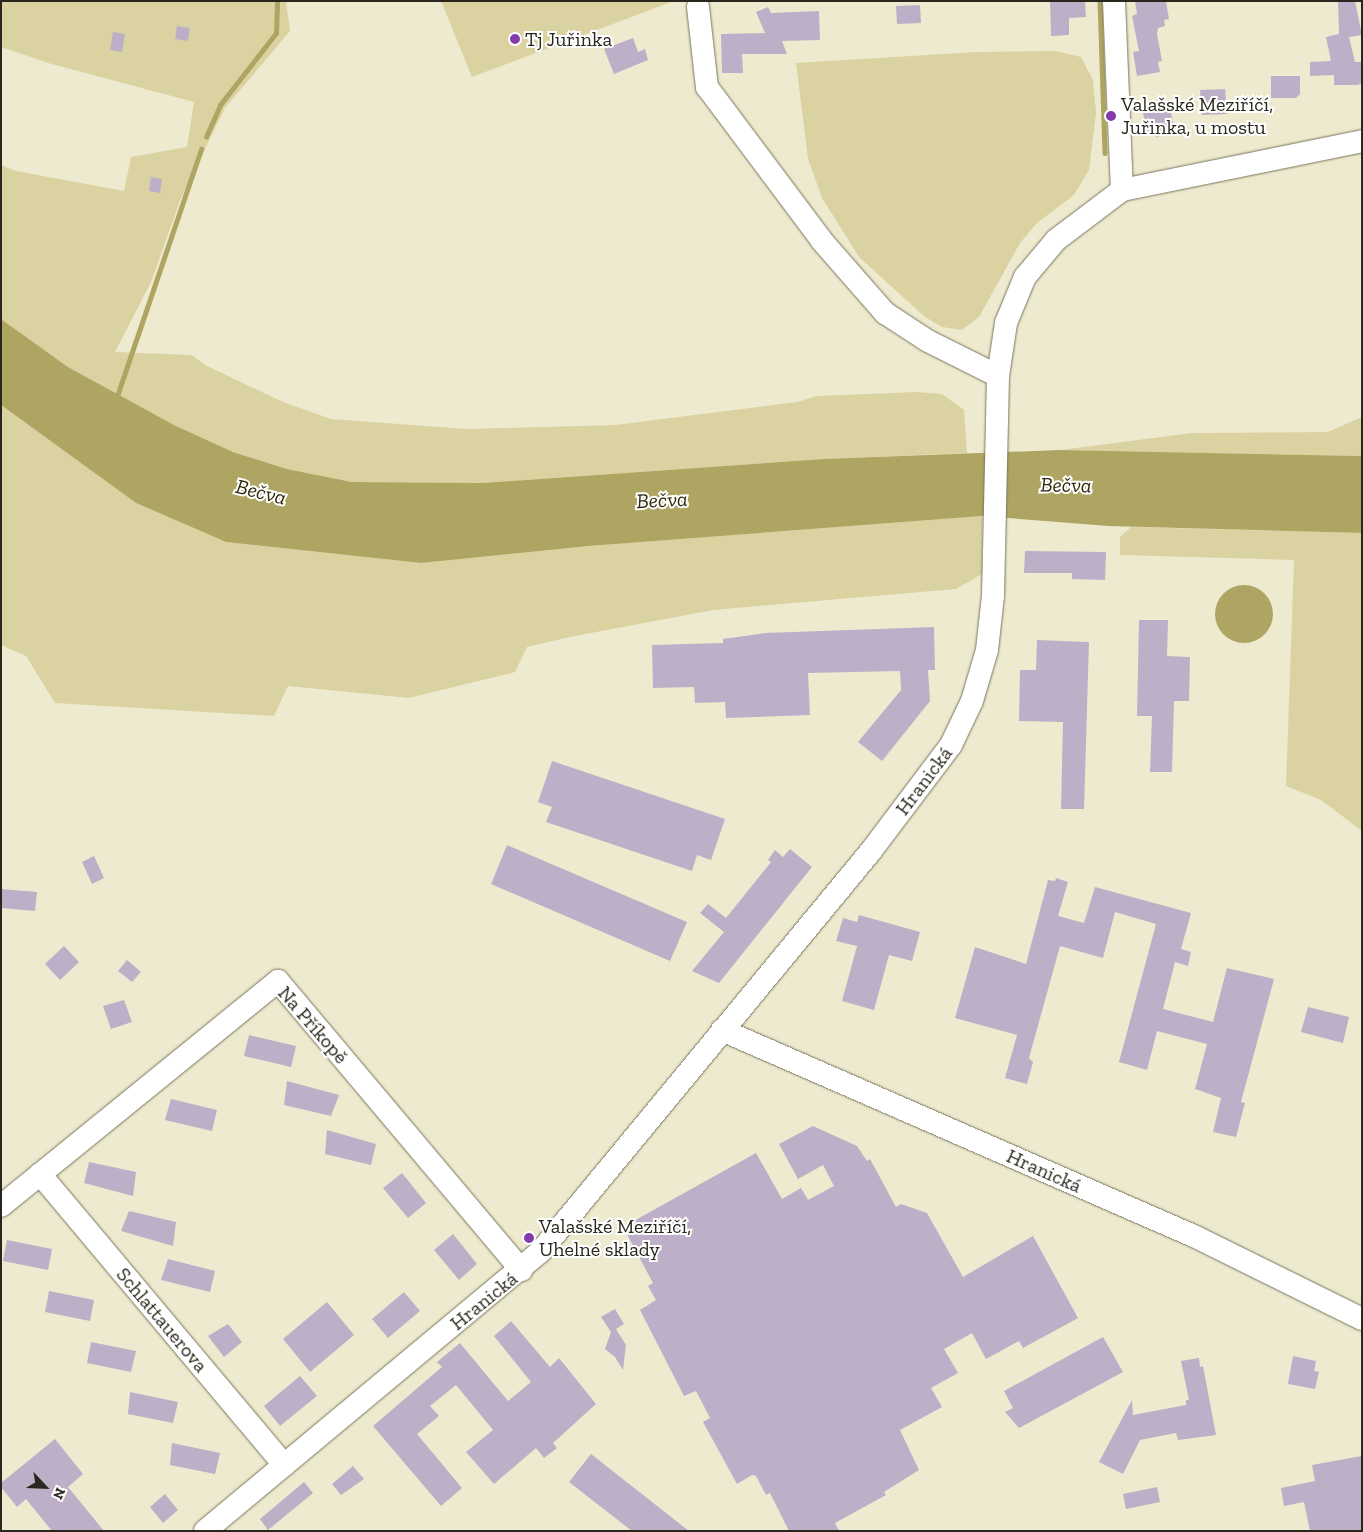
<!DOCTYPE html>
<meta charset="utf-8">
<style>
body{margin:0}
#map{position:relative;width:1363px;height:1532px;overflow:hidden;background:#eeeacf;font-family:"Zilla Slab",serif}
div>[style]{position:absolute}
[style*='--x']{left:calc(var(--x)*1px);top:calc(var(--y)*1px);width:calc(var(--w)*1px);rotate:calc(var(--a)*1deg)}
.green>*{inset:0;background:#dad3a1}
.water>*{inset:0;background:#afa562}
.round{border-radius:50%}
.stream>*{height:4.5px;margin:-2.25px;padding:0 2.25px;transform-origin:2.25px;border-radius:2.25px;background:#afa562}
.building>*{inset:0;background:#bdafc7}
.roads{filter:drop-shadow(0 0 1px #78755c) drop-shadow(0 0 1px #78755c)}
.minor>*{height:22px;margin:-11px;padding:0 11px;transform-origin:11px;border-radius:11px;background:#fff}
.dots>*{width:14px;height:14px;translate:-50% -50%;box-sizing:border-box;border:2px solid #fff;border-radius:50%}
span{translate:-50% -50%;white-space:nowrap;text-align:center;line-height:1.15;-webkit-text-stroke:4px #fff;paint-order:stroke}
.poi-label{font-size:20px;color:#29271d}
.left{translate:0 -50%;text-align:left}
.street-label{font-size:20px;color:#29271d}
.water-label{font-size:21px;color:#2f2a0b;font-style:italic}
.frame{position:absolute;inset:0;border:2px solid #29271d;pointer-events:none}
.north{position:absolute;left:20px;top:1462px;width:50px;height:50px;-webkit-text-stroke:4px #fff;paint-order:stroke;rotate:115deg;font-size:14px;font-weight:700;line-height:20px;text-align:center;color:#29271d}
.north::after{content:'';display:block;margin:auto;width:18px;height:22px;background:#29271d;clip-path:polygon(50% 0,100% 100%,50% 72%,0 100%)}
</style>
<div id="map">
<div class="green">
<i style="clip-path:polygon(1px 1px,286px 1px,290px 31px,225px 108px,181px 198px,151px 282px,115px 352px,192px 355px,205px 365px,283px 402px,331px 419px,467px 429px,615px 425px,797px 402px,817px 396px,916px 392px,942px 394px,964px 410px,967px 453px,824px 459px,482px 483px,352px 482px,287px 469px,233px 452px,174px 425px,68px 367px,1px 319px,1px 165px,16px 171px,124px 191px,131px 157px,187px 147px,194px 102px,48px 63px,1px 47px)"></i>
<i style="clip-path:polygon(441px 1px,674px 1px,472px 77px)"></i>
<i style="clip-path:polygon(1056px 51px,1081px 57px,1093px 80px,1096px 113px,1089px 170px,1074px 195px,1037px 223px,1020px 243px,979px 317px,962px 330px,942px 327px,925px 317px,859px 257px,822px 198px,808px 159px,796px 63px,977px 52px)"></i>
<i style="clip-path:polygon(1px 405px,136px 503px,226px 542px,421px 563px,589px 546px,982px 516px,982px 574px,956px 589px,713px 610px,570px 637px,527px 647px,515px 672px,409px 698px,288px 686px,274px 716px,55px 703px,26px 656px,1px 645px)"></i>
<i style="clip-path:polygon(1362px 417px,1362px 456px,1060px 450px,1192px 433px,1328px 432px)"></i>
<i style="clip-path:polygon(1131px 527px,1362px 533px,1362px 831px,1321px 800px,1286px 786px,1294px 560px,1120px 555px,1120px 537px)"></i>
</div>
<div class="water">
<i style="clip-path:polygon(1px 319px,68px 367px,174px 425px,233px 452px,287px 469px,352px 482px,482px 483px,824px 459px,1060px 450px,1362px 456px,1362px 533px,1108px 526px,982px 516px,589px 546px,421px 563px,226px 542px,136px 503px,1px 405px)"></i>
<i class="round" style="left:1215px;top:585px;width:58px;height:58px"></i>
</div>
<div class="stream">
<i style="--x:1100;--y:1;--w:152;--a:88.1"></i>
<i style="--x:206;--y:137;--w:35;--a:-66"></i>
<i style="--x:220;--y:105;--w:91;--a:-52.1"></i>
<i style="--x:276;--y:33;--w:32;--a:-88"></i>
<i style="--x:116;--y:399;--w:264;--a:-71.2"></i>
</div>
<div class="building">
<i style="clip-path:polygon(1050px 1px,1085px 1px,1086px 17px,1069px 18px,1069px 35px,1051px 36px)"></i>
<i style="clip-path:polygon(1135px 1px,1166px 1px,1169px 19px,1164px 20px,1165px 26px,1158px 28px,1157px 34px,1162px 61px,1158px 62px,1160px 72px,1137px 76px,1133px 52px,1139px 51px,1132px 16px,1137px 14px)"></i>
<i style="clip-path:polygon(1338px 1px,1355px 1px,1362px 35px,1349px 37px,1355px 62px,1362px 62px,1362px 83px,1358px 85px,1334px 85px,1334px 75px,1310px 76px,1310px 62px,1331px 61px,1326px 37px,1339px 34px)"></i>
<i style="clip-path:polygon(920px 5px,921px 23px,897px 24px,896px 6px)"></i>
<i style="clip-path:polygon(768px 7px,771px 13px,819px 11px,820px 40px,782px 41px,787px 54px,742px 54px,743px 73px,722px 73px,721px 34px,765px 33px,756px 12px)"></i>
<i style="clip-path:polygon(177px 26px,190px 28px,188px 41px,175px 39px)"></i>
<i style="clip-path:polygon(113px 32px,125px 34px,122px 52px,110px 50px)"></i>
<i style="clip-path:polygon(633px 38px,638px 52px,645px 49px,648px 60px,614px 74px,604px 49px)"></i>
<i style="clip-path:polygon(1271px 76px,1300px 76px,1300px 94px,1296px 98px,1271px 98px)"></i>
<i style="clip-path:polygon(1225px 89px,1227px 114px,1202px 115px,1200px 90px)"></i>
<i style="clip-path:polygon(1169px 102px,1175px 133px,1156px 137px,1155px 130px,1146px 131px,1142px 107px)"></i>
<i style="clip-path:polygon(151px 177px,162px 179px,160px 193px,149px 191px)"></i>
<i style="clip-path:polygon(1025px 551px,1106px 552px,1105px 580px,1072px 579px,1072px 573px,1024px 573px)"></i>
<i style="clip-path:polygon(1139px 620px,1168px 620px,1167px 656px,1190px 657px,1189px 701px,1174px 701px,1172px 772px,1150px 772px,1152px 716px,1137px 716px)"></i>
<i style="clip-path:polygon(934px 627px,935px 670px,928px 670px,930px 701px,882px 761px,858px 742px,901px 690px,900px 671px,808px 673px,810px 715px,726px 718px,725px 702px,695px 703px,694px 687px,653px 688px,652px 645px,723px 643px,723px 639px,765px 633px)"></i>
<i style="clip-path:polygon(1037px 640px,1089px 642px,1084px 809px,1061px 809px,1063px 722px,1019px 721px,1020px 670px,1036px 670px)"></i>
<i style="clip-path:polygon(552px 761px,725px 819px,711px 860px,697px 855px,692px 871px,546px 822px,552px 807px,538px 802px)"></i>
<i style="clip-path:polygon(507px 845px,687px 922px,670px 961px,491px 884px)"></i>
<i style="clip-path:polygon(790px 849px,812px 867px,719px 983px,692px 971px,724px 932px,700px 913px,708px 904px,726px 918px,771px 862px,768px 860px,775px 850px,783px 857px)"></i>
<i style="clip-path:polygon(94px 856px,104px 878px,92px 884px,82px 862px)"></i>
<i style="clip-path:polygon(1056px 878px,1068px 882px,1058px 916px,1084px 923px,1095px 887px,1191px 913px,1181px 949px,1191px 952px,1188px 966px,1175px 962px,1163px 1009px,1213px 1022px,1227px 968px,1274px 979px,1241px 1102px,1245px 1103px,1236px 1137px,1213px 1132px,1221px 1098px,1195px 1089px,1207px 1044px,1157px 1031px,1147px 1070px,1119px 1062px,1156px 924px,1115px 912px,1103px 958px,1060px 946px,1029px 1058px,1033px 1062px,1027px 1084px,1005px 1078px,1017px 1035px,955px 1018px,975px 947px,1026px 964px,1048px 880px,1055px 881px)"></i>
<i style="clip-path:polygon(1px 889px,37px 892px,35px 911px,1px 908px)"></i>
<i style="clip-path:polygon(859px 915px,920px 932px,912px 961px,889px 955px,874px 1010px,842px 1001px,857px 946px,836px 941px,843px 918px,857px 922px)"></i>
<i style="clip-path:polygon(64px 946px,79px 962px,60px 980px,45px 964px)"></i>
<i style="clip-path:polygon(127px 960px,141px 972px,132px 982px,118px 971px)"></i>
<i style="clip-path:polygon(124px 1000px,132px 1022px,111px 1029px,103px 1006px)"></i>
<i style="clip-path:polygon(1308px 1007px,1349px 1017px,1343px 1043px,1301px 1032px)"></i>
<i style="clip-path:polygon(249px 1035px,296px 1046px,291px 1067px,244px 1056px)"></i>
<i style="clip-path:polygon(287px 1081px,339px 1095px,331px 1116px,284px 1105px)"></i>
<i style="clip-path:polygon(171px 1099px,217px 1110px,212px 1131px,165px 1120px)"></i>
<i style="clip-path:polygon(813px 1126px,857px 1146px,867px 1161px,870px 1159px,896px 1207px,901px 1204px,927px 1213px,963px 1277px,1033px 1236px,1078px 1318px,1023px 1348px,1019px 1341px,986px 1359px,972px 1333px,944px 1349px,958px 1373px,931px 1388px,942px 1407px,900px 1430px,919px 1470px,884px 1492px,886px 1495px,835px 1523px,839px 1531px,789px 1531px,770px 1493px,766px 1495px,756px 1476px,752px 1475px,737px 1484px,703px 1422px,710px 1418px,696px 1391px,684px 1396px,640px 1310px,656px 1300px,648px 1286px,653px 1283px,623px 1227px,756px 1153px,782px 1199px,801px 1188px,808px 1200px,834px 1186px,823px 1165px,798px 1179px,779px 1144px)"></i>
<i style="clip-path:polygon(327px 1130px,376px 1144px,371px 1165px,325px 1154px)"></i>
<i style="clip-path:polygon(89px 1162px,136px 1172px,133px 1196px,84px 1183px)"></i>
<i style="clip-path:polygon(402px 1173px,426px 1203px,408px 1218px,383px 1188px)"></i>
<i style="clip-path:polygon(129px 1211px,176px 1222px,173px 1246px,121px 1231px)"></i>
<i style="clip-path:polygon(453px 1234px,477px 1264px,459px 1280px,434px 1250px)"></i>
<i style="clip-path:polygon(7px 1240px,52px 1249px,48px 1270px,3px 1261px)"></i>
<i style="clip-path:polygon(168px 1259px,215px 1271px,210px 1292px,161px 1280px)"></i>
<i style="clip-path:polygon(49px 1291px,94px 1300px,90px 1321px,45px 1312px)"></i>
<i style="clip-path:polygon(404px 1292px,420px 1311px,388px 1338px,372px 1319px)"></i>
<i style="clip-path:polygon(327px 1302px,354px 1335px,310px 1372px,283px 1339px)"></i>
<i style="clip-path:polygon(615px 1309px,624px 1324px,616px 1329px,626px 1345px,623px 1370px,615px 1357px,605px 1349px,611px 1332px,601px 1317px)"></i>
<i style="clip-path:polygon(511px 1321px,550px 1367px,559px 1358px,596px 1404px,553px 1443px,557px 1448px,544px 1458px,536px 1448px,494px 1484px,466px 1452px,493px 1430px,456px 1385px,430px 1406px,439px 1416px,417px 1434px,462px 1488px,441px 1506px,373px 1426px,442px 1367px,437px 1362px,460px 1343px,508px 1401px,531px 1382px,494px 1336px)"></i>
<i style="clip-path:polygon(228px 1324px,242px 1342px,224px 1357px,208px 1336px)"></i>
<i style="clip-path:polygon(1103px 1337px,1123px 1372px,1019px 1428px,1005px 1412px,1013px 1408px,1004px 1391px)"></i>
<i style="clip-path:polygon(91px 1342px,136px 1351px,131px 1372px,87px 1363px)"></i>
<i style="clip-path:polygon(1293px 1356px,1316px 1361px,1314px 1371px,1319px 1372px,1315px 1389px,1288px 1384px)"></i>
<i style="clip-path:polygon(1199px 1358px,1200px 1367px,1203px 1366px,1216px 1435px,1178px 1440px,1176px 1433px,1140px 1440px,1123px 1474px,1099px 1462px,1132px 1400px,1133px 1415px,1186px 1405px,1186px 1400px,1189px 1400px,1181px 1361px)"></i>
<i style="clip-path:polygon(300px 1376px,317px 1396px,280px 1426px,264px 1406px)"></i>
<i style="clip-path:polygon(130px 1392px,178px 1402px,173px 1423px,128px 1414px)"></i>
<i style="clip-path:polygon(55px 1439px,83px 1474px,68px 1487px,104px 1531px,52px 1531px,26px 1499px,17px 1507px,1px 1487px,1px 1483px)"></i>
<i style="clip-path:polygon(172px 1443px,220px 1453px,215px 1474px,170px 1465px)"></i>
<i style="clip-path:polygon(591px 1454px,689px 1531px,632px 1531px,569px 1482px)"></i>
<i style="clip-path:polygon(1362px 1456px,1362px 1531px,1310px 1531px,1304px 1502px,1284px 1506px,1281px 1488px,1315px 1481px,1312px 1465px)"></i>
<i style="clip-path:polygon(353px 1466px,364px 1479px,341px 1495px,332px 1484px)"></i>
<i style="clip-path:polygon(304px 1482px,313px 1493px,268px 1530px,260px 1519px)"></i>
<i style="clip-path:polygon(1157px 1487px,1160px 1502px,1126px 1509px,1123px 1494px)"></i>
<i style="clip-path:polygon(165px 1494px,178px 1510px,163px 1523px,150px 1507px)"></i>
</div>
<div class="roads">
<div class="minor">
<i style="--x:1114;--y:1;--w:189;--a:87.6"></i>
<i style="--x:698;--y:7;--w:81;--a:83.6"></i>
<i style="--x:707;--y:87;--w:192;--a:53.2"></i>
<i style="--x:822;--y:241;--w:96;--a:48.8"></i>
<i style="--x:885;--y:313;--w:51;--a:33.1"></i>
<i style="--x:928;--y:341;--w:78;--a:26.6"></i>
<i style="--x:722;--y:1030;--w:517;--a:23.59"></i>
<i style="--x:1196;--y:1237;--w:185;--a:26.3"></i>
<i style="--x:40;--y:1174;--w:380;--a:50"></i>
<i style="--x:1;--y:1206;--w:357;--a:-39.1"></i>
<i style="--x:278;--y:981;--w:378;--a:49.9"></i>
<i style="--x:205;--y:1531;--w:437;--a:-39.8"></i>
<i style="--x:541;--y:1251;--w:519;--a:-50.48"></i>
<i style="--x:871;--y:851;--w:133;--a:-53"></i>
<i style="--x:951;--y:745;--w:49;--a:-64.5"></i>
<i style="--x:972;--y:701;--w:53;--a:-73.6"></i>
<i style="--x:987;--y:650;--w:54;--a:-83.7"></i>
<i style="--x:993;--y:596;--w:220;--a:-88.7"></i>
<i style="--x:998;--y:376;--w:54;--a:-81.4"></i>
<i style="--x:1006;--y:323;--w:50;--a:-67.6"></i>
<i style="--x:1025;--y:277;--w:48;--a:-50"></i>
<i style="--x:1056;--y:240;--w:83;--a:-37.1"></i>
<i style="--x:1122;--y:190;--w:245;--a:-11.5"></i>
</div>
</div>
<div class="dots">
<i style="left:515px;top:39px;background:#843aac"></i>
<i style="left:1111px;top:116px;background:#843aac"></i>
<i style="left:529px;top:1238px;background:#843aac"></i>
</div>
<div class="poi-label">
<span class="left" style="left:525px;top:39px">Tj Juřinka</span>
<span class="left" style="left:1121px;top:116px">Valašské Meziříčí,<br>Juřinka, u mostu</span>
<span class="left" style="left:539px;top:1238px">Valašské Meziříčí,<br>Uhelné sklady</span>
</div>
<div class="street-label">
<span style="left:924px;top:781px;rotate:-53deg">Hranická</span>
<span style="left:313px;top:1025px;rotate:49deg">Na Příkopě</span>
<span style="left:1044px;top:1171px;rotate:24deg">Hranická</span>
<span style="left:484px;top:1301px;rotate:-39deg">Hranická</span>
<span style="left:162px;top:1320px;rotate:50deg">Schlattauerova</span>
</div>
<div class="water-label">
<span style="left:1066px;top:485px;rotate:1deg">Bečva</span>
<span style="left:261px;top:492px;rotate:14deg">Bečva</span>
<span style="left:662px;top:500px;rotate:-3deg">Bečva</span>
</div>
<div class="frame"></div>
<div class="north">N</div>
</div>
